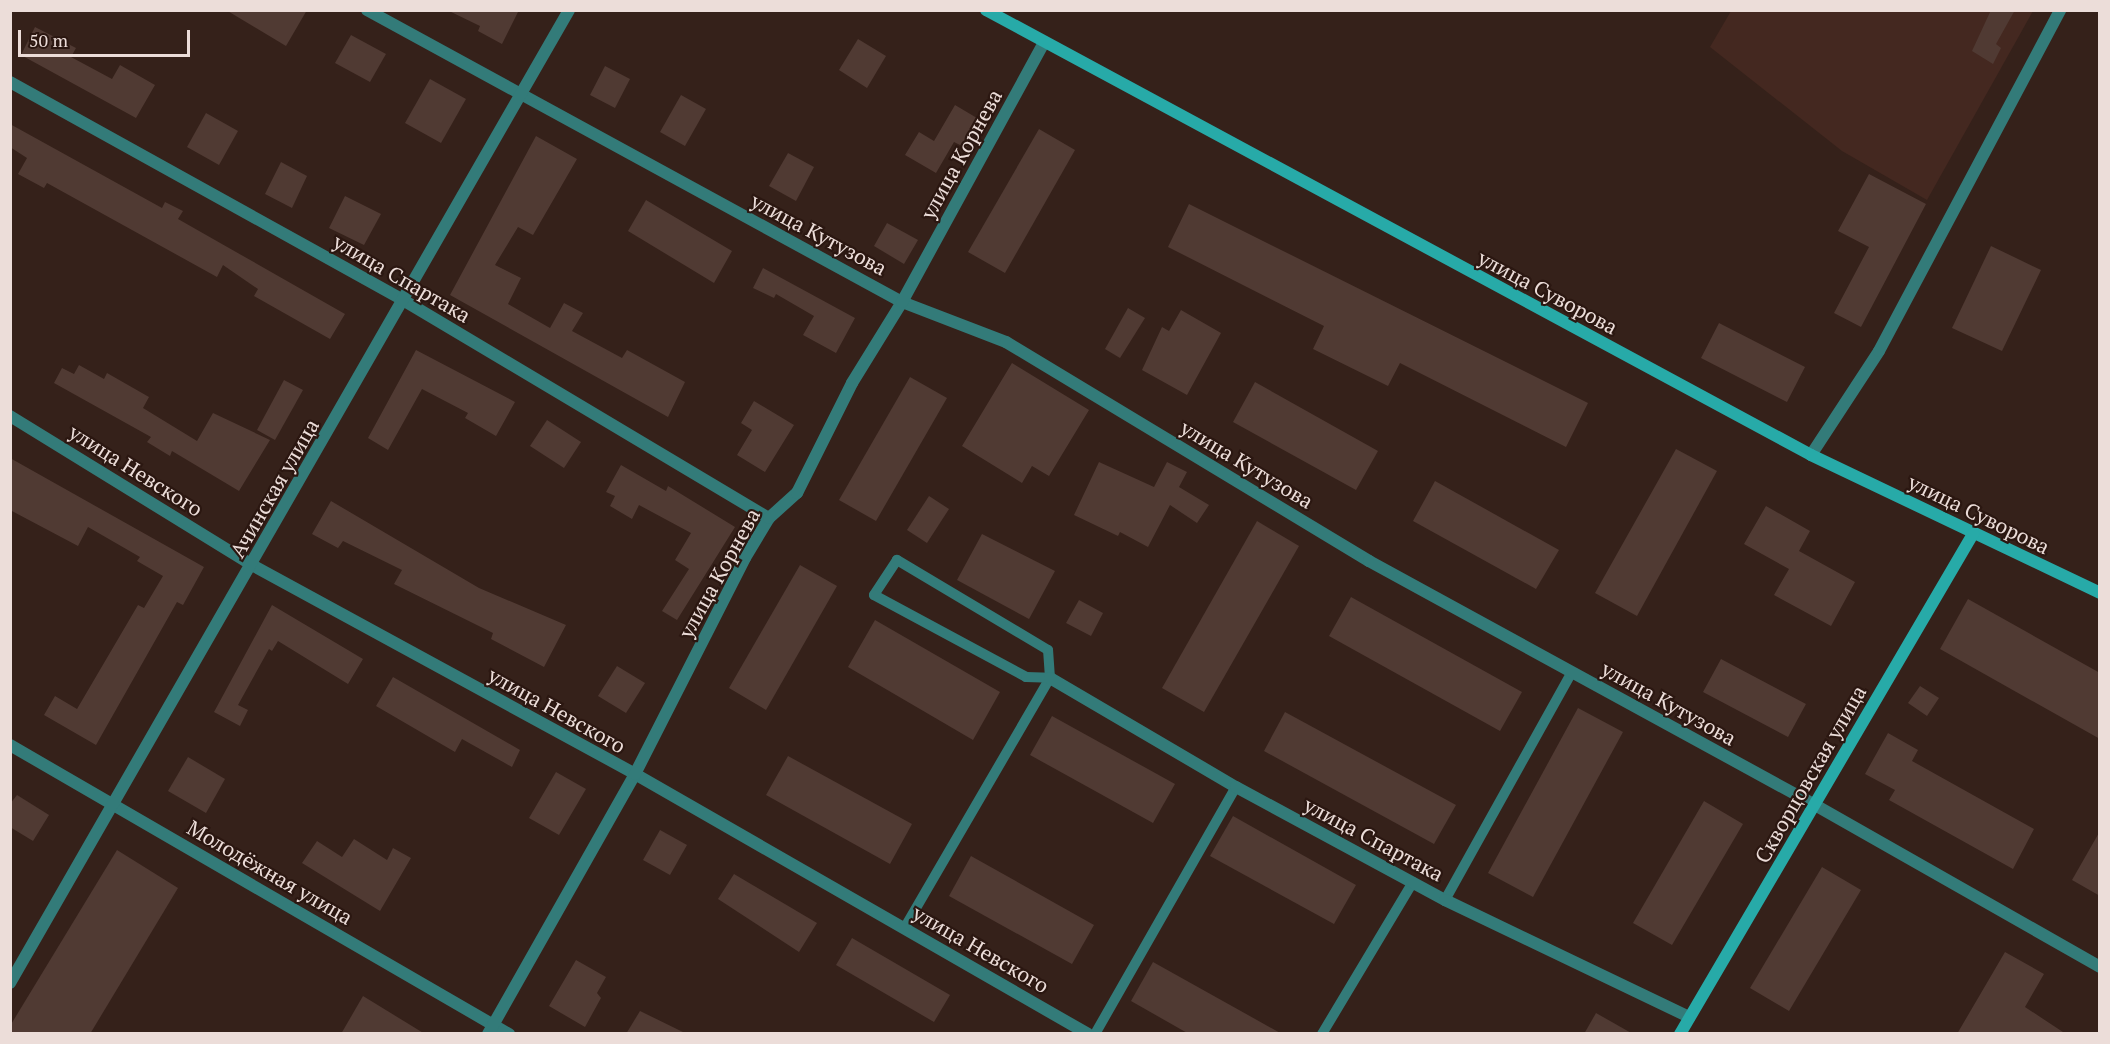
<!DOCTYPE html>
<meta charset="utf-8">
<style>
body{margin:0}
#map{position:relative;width:2110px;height:1044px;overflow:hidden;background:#35211a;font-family:"PT Serif",serif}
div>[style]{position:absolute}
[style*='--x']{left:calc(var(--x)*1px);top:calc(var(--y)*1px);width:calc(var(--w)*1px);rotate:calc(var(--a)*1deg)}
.built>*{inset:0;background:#442820}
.building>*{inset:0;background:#503a33}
.lane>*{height:10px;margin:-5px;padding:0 5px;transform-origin:5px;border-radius:5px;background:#337b79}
.street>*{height:12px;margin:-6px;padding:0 6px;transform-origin:6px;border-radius:6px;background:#337b79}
.secondary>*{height:12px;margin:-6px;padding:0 6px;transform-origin:6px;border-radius:6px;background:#27aaa8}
span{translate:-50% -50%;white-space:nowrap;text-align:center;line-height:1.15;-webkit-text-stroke:4.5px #2b1711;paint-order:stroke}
.street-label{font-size:21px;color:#ecddd9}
.frame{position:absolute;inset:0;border:12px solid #ecddd9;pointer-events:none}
.scale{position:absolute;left:18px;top:30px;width:172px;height:27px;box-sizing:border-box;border:3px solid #ecddd9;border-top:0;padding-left:8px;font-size:18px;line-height:21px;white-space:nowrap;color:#ecddd9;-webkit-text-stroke:4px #2b1711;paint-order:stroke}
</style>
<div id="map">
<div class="built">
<i style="clip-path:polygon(1731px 11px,2033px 11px,1927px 200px,1842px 151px,1710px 47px)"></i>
</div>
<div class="building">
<i style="clip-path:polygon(226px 10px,307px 10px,286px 46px)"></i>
<i style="clip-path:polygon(447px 10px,519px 10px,502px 44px,478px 31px,480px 26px)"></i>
<i style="clip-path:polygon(1991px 10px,2015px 10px,1996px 44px,2001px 48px,1993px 64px,1972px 51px)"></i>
<i style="clip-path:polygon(35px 27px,76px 48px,71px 57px,112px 79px,120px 65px,155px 85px,136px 118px,21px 55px)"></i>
<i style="clip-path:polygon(351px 35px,386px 54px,370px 82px,335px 63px)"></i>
<i style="clip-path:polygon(858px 39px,886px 56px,867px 88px,839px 70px)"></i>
<i style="clip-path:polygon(605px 66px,630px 79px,615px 108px,590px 95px)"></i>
<i style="clip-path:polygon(430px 79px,466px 99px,441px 143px,405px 123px)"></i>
<i style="clip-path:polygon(681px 95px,706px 109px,685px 146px,660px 132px)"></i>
<i style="clip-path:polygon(955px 105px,982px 121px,966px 148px,954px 142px,936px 173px,905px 155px,919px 132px,934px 141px)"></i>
<i style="clip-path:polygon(206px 113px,238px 131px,219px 165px,187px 147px)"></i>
<i style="clip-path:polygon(10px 124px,162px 208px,165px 202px,183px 211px,178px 219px,345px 314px,330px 339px,254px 296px,258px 289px,223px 265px,217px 277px,47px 183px,44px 188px,18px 174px,27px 158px,10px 147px)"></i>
<i style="clip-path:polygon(1039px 129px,1075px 150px,1005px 273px,968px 252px)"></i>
<i style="clip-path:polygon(536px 136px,577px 159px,533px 235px,518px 227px,495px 265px,521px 278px,508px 304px,550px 328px,564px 303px,583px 313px,572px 331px,622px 358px,627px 350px,685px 382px,668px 417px,450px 295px)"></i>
<i style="clip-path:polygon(788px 153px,814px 167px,796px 201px,769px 186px)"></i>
<i style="clip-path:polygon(281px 162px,307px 176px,292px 208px,265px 194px)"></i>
<i style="clip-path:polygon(1869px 174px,1926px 204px,1861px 327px,1834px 313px,1869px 247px,1838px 231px)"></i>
<i style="clip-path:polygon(345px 196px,381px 214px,364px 245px,329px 228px)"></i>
<i style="clip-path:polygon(646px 200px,732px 251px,714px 283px,628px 231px)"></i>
<i style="clip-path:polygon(1189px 204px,1588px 403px,1566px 447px,1400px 363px,1388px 386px,1313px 349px,1324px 326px,1168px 247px)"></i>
<i style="clip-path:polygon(887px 223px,918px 240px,904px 264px,874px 246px)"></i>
<i style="clip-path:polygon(1991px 246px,2041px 270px,2002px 351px,1952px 328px)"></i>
<i style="clip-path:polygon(763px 268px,855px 318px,836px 353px,803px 335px,814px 316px,776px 294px,774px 298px,753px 288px)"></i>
<i style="clip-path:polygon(1128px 308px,1145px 318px,1120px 358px,1105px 349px)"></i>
<i style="clip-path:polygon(1181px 310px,1221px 333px,1187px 395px,1142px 370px,1162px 327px,1169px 331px)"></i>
<i style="clip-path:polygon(1719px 323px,1805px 367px,1787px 402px,1701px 358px)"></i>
<i style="clip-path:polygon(416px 350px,515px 402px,496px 436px,465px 418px,468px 413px,422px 389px,388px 450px,368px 438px)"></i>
<i style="clip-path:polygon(1012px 363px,1089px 410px,1049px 476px,1032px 466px,1022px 483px,962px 446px)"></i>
<i style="clip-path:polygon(79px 365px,104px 379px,107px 373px,149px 397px,143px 408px,197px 441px,213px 413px,270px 440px,239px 491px,172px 451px,170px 456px,147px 442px,151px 437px,54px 383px,62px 368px,74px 374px)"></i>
<i style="clip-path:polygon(910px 377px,947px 398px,876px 521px,839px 500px)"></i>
<i style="clip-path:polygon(284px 380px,303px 390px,275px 440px,257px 430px)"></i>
<i style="clip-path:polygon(1255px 382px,1378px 451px,1356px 490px,1233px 422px)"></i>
<i style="clip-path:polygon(754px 401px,794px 425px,765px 472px,737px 455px,752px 430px,741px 423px)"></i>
<i style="clip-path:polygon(547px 420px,581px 442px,564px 468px,530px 446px)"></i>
<i style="clip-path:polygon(1676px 449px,1717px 471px,1637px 616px,1595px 593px)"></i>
<i style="clip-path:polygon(10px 458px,204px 567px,183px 605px,177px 602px,96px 745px,44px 715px,55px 696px,77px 709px,138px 605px,144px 608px,163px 576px,137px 561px,140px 557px,88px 527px,78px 546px,10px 510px)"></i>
<i style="clip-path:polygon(1099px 462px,1154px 487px,1167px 462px,1187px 472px,1179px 487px,1209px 505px,1197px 523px,1170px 505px,1148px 547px,1120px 532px,1118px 536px,1074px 515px)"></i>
<i style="clip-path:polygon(621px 465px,666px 491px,668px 486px,735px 527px,677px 620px,662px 611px,689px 569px,675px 560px,691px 533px,639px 505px,632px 519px,610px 506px,615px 496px,606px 492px)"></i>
<i style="clip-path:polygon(1435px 481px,1559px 550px,1536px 589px,1413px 521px)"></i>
<i style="clip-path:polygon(929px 496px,949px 509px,927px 543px,907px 530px)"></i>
<i style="clip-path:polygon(331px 501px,479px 588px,566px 625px,544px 667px,491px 639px,493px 633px,394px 584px,402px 570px,343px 541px,338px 548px,312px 534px)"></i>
<i style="clip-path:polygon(1766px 506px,1810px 531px,1799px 551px,1855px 582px,1831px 626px,1774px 595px,1789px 569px,1744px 544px)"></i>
<i style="clip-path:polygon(1257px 521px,1299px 546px,1204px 712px,1162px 688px)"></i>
<i style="clip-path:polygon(982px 534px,1055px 571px,1029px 619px,957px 580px)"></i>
<i style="clip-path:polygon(800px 565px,837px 586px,766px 710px,729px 688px)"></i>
<i style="clip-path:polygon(1351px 597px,1522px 692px,1500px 731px,1329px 636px)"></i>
<i style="clip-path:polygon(1968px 599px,2100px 673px,2100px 739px,1940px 649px)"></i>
<i style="clip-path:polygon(1079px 600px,1103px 613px,1091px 636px,1066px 623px)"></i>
<i style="clip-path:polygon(272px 605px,363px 659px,348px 684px,278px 641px,272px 651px,269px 649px,238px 705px,248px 710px,240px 726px,214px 712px)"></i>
<i style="clip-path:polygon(875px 620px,1000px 692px,973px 740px,848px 667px)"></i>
<i style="clip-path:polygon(1721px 659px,1806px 704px,1788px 737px,1703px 692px)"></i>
<i style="clip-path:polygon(617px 666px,645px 683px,626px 713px,598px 696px)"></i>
<i style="clip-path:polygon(393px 677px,520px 750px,512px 767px,462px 739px,455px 752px,376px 706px)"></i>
<i style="clip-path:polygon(1920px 686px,1939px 698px,1927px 716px,1908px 703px)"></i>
<i style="clip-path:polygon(1578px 708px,1623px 732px,1533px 897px,1488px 873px)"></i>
<i style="clip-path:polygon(1285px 712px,1456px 805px,1434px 844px,1264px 751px)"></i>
<i style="clip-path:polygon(1052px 716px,1175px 784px,1153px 823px,1030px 755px)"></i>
<i style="clip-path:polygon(1888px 733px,1918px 750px,1912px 761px,2034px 829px,2013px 869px,1889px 800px,1895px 790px,1865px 774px)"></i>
<i style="clip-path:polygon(788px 756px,912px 824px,890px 864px,766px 795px)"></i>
<i style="clip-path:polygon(188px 757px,225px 779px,206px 813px,168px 791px)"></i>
<i style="clip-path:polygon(556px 772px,586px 789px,559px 835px,529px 818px)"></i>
<i style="clip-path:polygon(17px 795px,49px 815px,33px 841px,10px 827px,10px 804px)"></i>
<i style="clip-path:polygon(1704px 801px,1743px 824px,1672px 945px,1633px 923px)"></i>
<i style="clip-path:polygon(1233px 816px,1356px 885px,1334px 924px,1210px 856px)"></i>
<i style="clip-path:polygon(660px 830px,687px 845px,670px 875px,643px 860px)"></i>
<i style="clip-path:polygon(2100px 831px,2100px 896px,2072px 880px)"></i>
<i style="clip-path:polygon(354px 839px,387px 860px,393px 848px,411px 858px,380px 911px,302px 863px,317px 841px,342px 857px)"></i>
<i style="clip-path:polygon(117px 850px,178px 888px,90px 1034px,10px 1034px,10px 1026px)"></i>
<i style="clip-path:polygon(971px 856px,1094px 925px,1072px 964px,949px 896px)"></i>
<i style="clip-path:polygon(1822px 867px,1861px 890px,1789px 1011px,1750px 988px)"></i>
<i style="clip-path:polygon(734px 874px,817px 923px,799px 952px,718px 899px)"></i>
<i style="clip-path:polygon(852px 938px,950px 995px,934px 1022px,836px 965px)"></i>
<i style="clip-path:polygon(2005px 952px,2044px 974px,2025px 1007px,2066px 1034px,1957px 1034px)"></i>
<i style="clip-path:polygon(576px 960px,606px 977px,597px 993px,601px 998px,585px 1027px,549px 1006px)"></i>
<i style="clip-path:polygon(1153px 962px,1282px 1034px,1189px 1034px,1131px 1001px)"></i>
<i style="clip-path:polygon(363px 996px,425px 1034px,341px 1034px)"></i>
<i style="clip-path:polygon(640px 1011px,687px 1034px,626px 1034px)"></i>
<i style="clip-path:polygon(1596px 1013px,1633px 1034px,1584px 1034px)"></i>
</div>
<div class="lane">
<i style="--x:1445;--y:900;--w:261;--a:-60.9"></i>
<i style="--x:905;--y:927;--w:288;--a:-59.8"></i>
<i style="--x:1050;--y:678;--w:28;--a:-94"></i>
<i style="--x:1048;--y:650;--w:176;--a:-149.2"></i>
<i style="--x:897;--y:560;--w:42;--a:123.3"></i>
<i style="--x:874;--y:595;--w:173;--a:28.3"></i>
<i style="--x:1026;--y:677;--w:24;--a:2"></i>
<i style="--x:1095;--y:1034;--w:284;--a:-60.3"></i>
<i style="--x:1322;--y:1034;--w:177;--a:-59.1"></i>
</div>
<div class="street">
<i style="--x:367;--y:10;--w:609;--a:28.63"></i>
<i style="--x:902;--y:302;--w:111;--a:21"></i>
<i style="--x:1006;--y:342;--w:424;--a:31.1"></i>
<i style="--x:1369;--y:561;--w:508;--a:28.68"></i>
<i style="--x:1815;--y:805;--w:328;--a:29.6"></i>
<i style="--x:10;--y:82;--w:449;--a:29"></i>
<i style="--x:403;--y:300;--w:426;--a:30.8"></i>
<i style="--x:10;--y:416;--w:284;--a:31.6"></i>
<i style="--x:252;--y:565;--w:436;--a:28.6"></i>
<i style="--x:635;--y:774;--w:522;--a:29.85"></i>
<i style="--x:1811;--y:455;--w:124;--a:-56.8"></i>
<i style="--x:1879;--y:351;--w:386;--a:-62"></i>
<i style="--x:1050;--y:678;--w:216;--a:30.4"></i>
<i style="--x:1236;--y:787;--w:238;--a:28.4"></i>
<i style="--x:1445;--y:900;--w:271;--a:25.6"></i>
<i style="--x:10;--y:745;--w:577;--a:30.08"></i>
<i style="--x:10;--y:983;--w:1122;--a:-60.12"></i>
<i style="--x:488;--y:1034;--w:299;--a:-60.5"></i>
<i style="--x:635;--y:774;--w:242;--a:-63"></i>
<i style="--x:745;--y:558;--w:47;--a:-59"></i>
<i style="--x:769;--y:518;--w:38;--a:-42"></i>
<i style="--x:797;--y:493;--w:123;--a:-63.4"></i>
<i style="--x:852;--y:383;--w:95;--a:-58.3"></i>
<i style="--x:902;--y:302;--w:295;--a:-61.3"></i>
</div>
<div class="secondary">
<i style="--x:986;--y:10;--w:937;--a:28.34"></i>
<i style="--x:1811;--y:455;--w:320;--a:25.5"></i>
<i style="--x:1680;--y:1034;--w:580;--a:-59.63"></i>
</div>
<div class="street-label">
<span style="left:961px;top:154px;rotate:-61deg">улица Корнева</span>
<span style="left:819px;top:234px;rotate:28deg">улица Кутузова</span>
<span style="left:402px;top:278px;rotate:30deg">улица Спартака</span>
<span style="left:1548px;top:292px;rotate:28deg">улица Суворова</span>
<span style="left:1247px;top:464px;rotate:31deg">улица Кутузова</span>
<span style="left:136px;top:470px;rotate:32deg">улица Невского</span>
<span style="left:274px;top:488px;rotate:-60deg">Ачинская улица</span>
<span style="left:1979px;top:514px;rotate:26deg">улица Суворова</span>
<span style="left:719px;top:573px;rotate:-61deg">улица Корнева</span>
<span style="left:1669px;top:703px;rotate:29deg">улица Кутузова</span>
<span style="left:557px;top:710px;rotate:29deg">улица Невского</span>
<span style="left:1810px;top:774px;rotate:-60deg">Скворцовская улица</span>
<span style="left:1374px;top:839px;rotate:28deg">улица Спартака</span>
<span style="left:270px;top:872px;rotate:30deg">Молодёжная улица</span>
<span style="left:981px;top:949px;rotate:30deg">улица Невского</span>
</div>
<div class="frame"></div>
<div class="scale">50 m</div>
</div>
